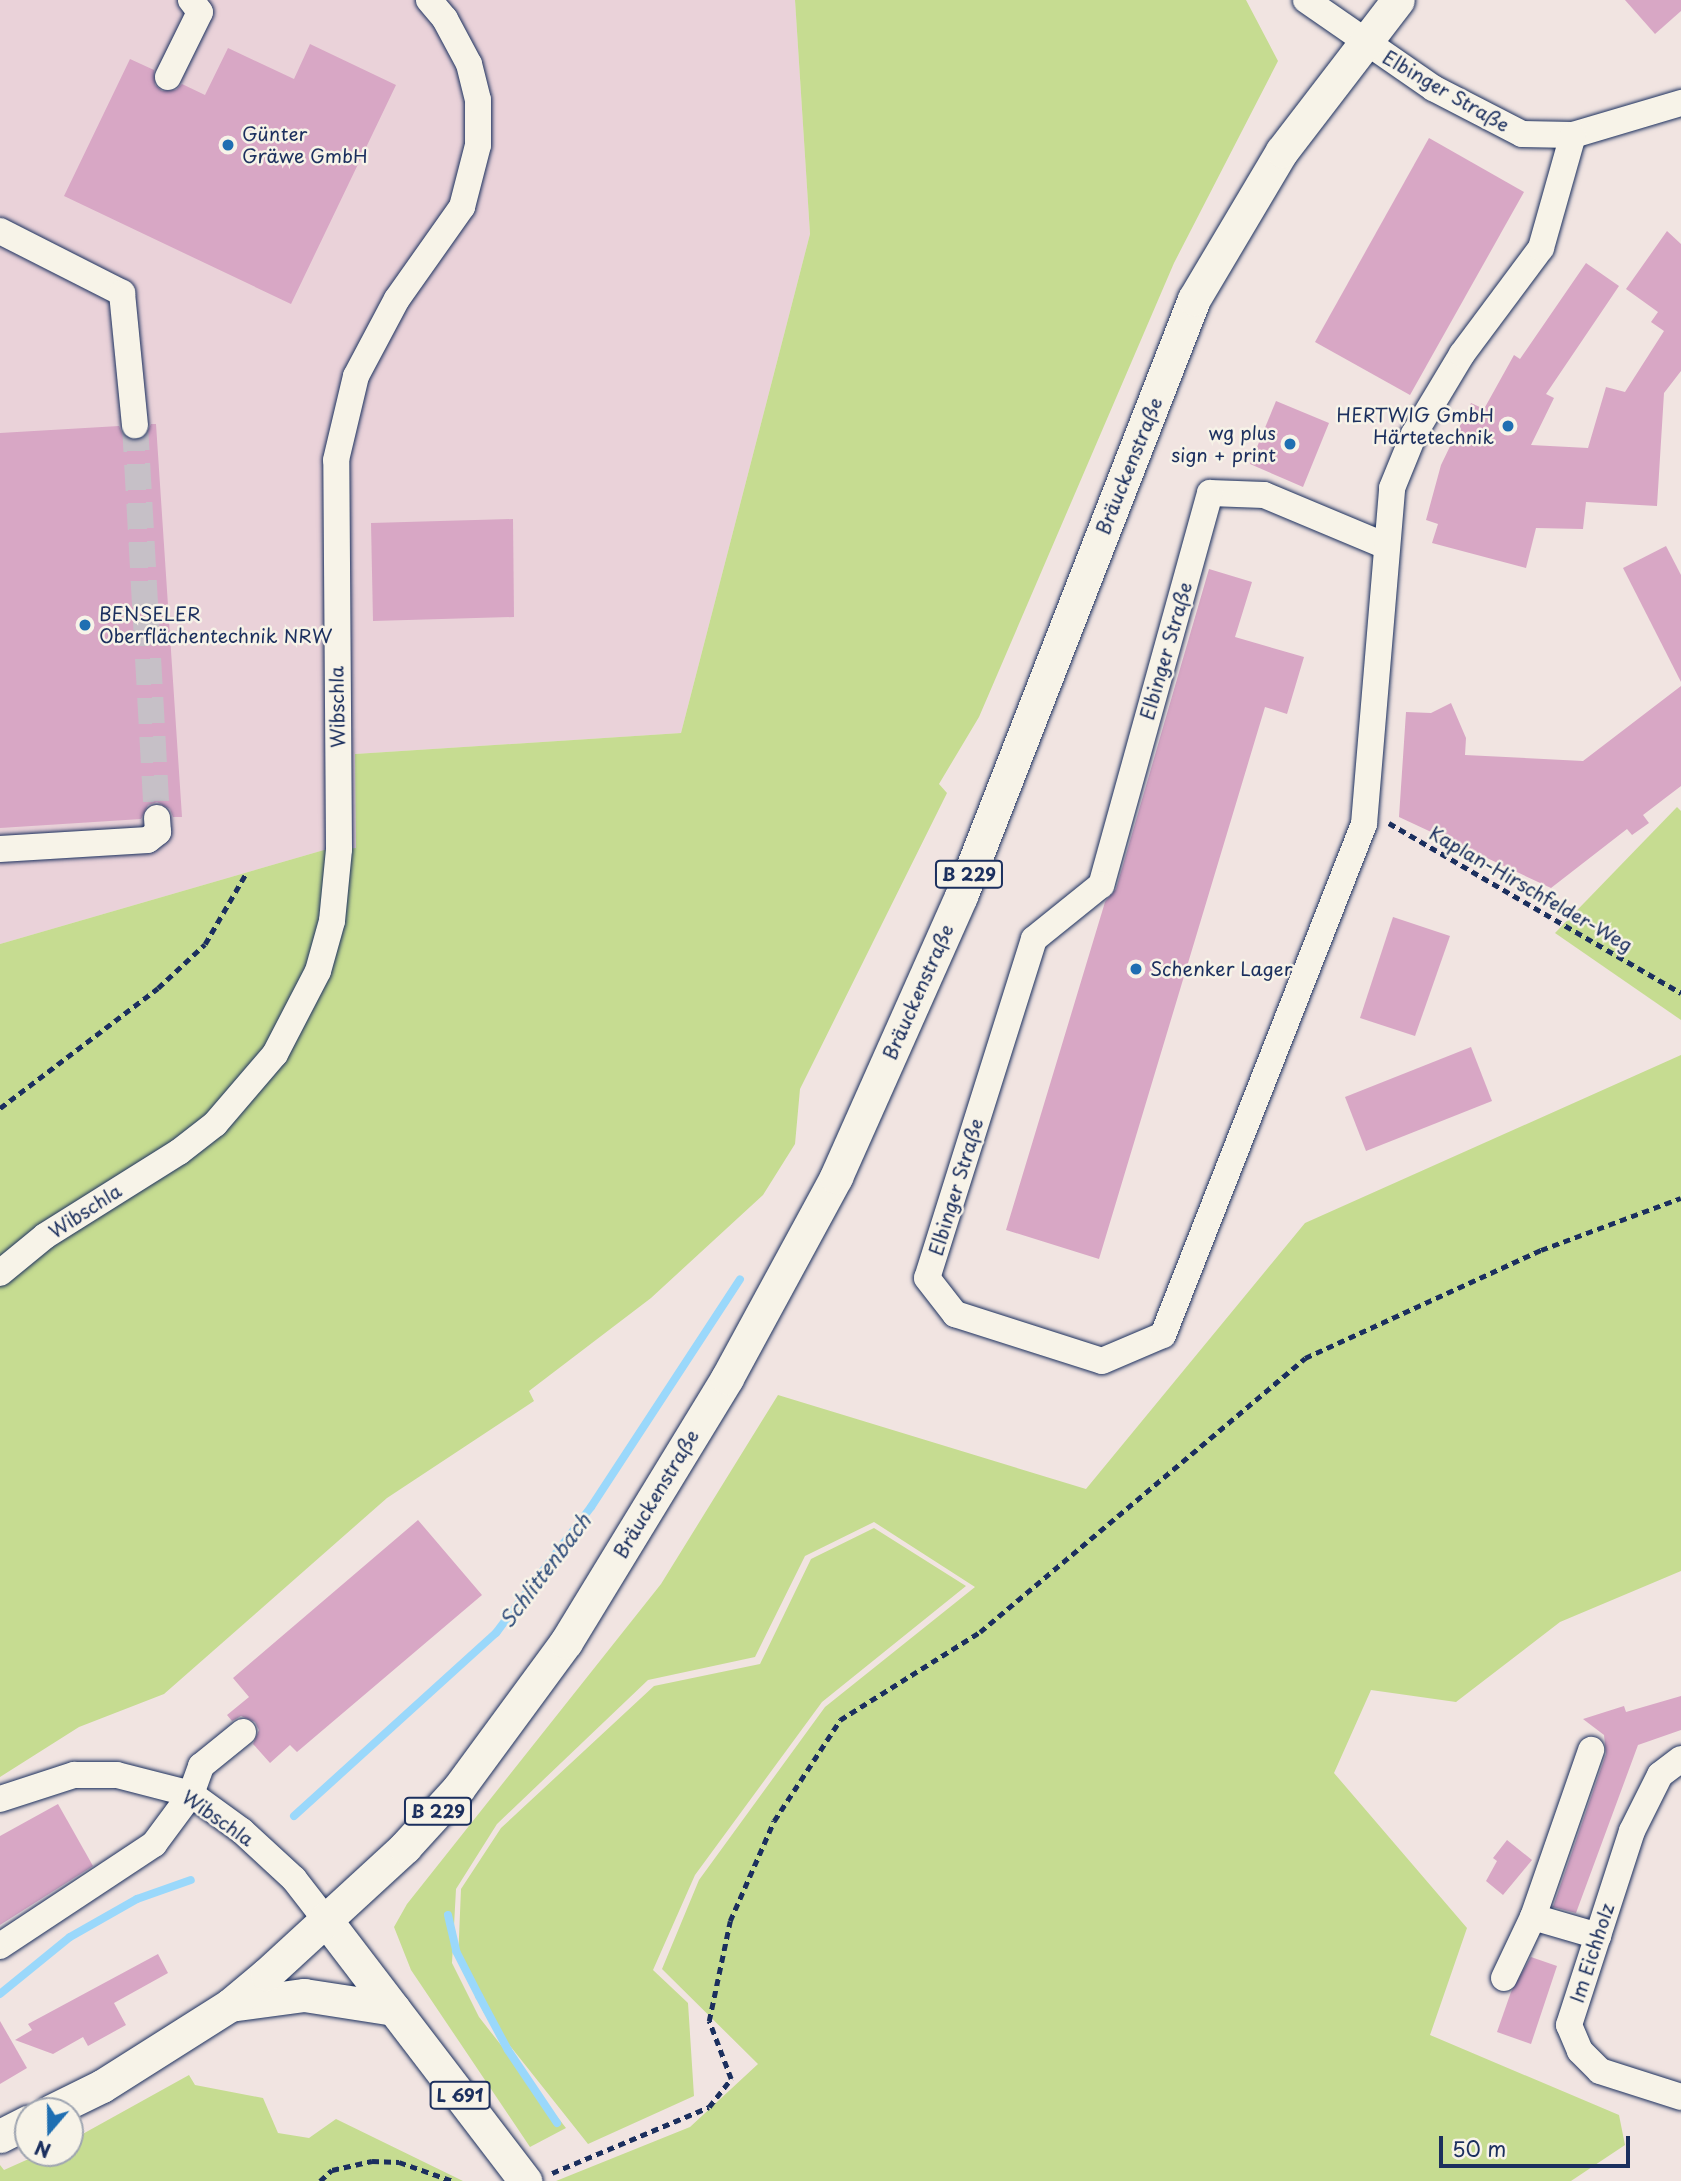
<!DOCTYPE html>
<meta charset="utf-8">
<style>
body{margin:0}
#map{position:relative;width:1681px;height:2181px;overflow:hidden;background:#f1e4e1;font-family:"Playpen Sans",sans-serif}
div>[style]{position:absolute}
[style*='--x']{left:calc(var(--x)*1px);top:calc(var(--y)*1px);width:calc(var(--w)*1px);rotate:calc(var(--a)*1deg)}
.built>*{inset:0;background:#ead2d9}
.green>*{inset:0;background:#c6dc91}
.stream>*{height:8px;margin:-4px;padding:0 4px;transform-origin:4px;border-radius:4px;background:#9ad8fb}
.building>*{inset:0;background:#d8a7c5}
.minor-tunnel>*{height:26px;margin-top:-13px;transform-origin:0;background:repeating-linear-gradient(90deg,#c6c0c7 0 26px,transparent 0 39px)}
.path>*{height:4.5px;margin-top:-2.25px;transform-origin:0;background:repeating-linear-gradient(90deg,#1b2f5e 0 7px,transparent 0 12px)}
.roads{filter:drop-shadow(0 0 2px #1b2f5e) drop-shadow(0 0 2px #1b2f5e)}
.minor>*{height:26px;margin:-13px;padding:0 13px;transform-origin:13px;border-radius:13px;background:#f7f3e8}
.major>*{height:33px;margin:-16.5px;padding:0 16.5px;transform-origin:16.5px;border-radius:16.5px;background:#f7f3e8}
.dots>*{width:19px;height:19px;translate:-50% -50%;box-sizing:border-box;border:4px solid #f7f3e8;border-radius:50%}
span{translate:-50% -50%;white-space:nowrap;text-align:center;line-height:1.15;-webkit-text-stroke:5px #f7f3e8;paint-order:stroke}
.shield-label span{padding:2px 5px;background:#f7f3e8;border:2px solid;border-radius:5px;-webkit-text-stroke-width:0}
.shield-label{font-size:18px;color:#1b2f5e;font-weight:700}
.street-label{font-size:19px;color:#1b2f5e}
.poi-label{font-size:19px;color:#1b2f5e}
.left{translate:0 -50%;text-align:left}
.right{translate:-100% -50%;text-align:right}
.water-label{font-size:21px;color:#34517d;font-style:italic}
.north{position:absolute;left:14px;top:2097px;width:70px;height:70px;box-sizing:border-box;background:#f7f3e8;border:2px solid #9fa5b1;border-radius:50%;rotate:200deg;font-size:19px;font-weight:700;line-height:28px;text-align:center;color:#1b2f5e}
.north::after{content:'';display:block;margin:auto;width:24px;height:32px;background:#1f6fb2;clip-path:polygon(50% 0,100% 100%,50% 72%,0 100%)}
.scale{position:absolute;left:1439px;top:2136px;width:191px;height:32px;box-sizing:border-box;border:4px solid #1b2f5e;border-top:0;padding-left:9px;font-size:21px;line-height:24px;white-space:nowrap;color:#1b2f5e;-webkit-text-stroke:5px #f7f3e8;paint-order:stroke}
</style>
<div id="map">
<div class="built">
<i style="clip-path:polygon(0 0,795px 0,810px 234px,681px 733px,355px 754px,357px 848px,324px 850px,0 944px)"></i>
</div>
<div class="green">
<i style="clip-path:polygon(795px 0,1246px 0,1278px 61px,1174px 263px,979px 717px,939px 784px,947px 793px,800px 1089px,795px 1144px,763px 1195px,651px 1298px,529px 1391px,534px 1401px,387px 1498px,164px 1694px,79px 1727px,0 1777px,0 944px,324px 850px,356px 848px,355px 754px,681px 733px,810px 234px)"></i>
<i style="clip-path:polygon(1677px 807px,1681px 811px,1681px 1020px,1555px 933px)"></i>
<i style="clip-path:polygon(1681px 1055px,1681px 1571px,1560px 1622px,1456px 1702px,1371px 1690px,1334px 1773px,1467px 1928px,1430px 2035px,1619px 2115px,1625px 2145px,1571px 2181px,556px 2181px,690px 2127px,758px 2064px,662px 1969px,699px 1880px,825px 1707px,975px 1587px,874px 1522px,805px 1556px,755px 1657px,648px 1680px,497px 1824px,456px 1889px,452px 1963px,479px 2017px,566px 2128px,530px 2147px,411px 1970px,394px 1927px,407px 1904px,661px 1584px,778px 1395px,1086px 1489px,1305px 1223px)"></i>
<i style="clip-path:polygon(874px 1528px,966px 1586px,822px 1702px,695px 1875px,653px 1970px,688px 2003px,694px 2096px,588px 2144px,484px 2013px,458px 1961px,461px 1889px,501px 1828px,654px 1686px,760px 1664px,811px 1559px)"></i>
<i style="clip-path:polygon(189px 2075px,195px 2085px,263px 2098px,278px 2133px,309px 2138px,336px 2119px,463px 2181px,0 2181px,0 2165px,4px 2170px,42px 2153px,70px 2153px,70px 2141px)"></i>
</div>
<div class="stream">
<i style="--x:294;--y:1816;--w:273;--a:-42.2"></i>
<i style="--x:496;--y:1633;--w:158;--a:-53"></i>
<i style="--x:591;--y:1507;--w:272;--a:-56.8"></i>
<i style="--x:448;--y:1915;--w:37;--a:77"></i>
<i style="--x:456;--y:1951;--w:51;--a:62.9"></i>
<i style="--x:479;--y:1996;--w:61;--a:61.8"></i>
<i style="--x:508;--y:2050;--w:88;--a:56.1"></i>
<i style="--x:0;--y:1994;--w:90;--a:-39.2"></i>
<i style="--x:70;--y:1937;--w:77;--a:-29.6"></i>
<i style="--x:137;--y:1899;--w:57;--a:-19.4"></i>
</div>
<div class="building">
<i style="clip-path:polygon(1625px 0,1681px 0,1681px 11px,1655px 34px)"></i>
<i style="clip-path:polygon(310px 44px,396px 85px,291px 304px,64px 196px,130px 59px,154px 70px,155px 85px,162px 91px,176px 90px,182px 84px,205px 95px,228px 48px,294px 79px)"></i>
<i style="clip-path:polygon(1429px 138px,1524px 192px,1410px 395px,1315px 342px)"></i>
<i style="clip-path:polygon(1667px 231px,1681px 244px,1681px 371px,1664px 393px,1657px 506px,1586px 502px,1583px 529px,1536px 528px,1526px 568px,1432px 543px,1438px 524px,1426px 520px,1441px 465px,1471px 403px,1484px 409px,1514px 355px,1520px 359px,1586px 263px,1619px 286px,1546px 394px,1554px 398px,1531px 445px,1588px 448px,1606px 387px,1625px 392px,1664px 331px,1651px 322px,1658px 312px,1626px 289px)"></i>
<i style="clip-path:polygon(1276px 401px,1329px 423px,1303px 487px,1250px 464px)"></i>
<i style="clip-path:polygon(151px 424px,156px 424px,182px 817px,173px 817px,170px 809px,157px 802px,148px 805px,141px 819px,0 828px,0 433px,119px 426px,123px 435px,136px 441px,145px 437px)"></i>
<i style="clip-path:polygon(513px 519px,514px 617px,373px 621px,371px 523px)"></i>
<i style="clip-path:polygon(1666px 546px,1681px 575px,1681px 682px,1623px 568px)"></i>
<i style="clip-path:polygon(1209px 569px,1252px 582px,1235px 637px,1304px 657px,1287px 714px,1265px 707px,1099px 1259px,1006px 1230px,1105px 902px,1116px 889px)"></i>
<i style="clip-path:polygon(1681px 686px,1681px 786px,1643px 815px,1649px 823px,1632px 835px,1627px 829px,1551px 888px,1399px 817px,1406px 712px,1431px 713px,1451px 703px,1466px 738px,1465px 755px,1583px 761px)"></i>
<i style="clip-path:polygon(1393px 917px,1450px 936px,1415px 1036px,1360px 1018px)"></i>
<i style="clip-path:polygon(1471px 1047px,1492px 1101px,1366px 1151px,1345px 1097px)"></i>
<i style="clip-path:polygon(418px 1520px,482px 1595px,297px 1752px,290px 1745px,270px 1763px,253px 1744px,259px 1730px,255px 1722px,241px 1716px,232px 1721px,227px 1715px,249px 1697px,233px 1678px)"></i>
<i style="clip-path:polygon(1681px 1696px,1681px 1730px,1638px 1745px,1576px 1913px,1553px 1907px,1606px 1754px,1604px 1735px,1583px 1719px,1624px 1706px,1626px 1712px)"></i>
<i style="clip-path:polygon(58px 1804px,93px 1866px,0 1925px,0 1836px)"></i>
<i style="clip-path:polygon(1507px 1840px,1532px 1860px,1503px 1895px,1486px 1881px,1497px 1861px,1493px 1858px)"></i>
<i style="clip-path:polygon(158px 1954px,168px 1973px,114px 2003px,126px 2025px,88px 2046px,83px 2037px,53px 2054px,15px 2040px,32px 2030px,28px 2024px)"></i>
<i style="clip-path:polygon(1531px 1957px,1557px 1966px,1531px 2044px,1497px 2032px,1511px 1992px)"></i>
<i style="clip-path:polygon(0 2021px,27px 2068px,0 2084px)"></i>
</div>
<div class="minor-tunnel">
<i style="--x:135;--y:425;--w:394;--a:86.8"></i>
</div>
<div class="path">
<i style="--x:1389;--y:823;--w:338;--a:30.2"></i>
<i style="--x:0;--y:1108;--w:198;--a:-37.2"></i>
<i style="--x:158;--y:988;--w:64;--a:-43.1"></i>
<i style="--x:205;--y:944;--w:80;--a:-59.9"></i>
<i style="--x:552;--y:2173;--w:170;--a:-22.8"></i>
<i style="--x:709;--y:2107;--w:36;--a:-52"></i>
<i style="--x:731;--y:2079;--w:62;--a:-110.8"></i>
<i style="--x:709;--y:2021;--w:102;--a:-78.1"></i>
<i style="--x:730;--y:1921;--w:109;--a:-66.3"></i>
<i style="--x:774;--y:1821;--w:121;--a:-56.8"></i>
<i style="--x:840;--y:1720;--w:165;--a:-32.2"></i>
<i style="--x:980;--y:1632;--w:425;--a:-40.1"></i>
<i style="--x:1305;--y:1358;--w:260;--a:-24.6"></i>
<i style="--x:1541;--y:1250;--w:149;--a:-20.4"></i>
<i style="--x:320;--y:2181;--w:16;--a:-43"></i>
<i style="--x:332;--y:2170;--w:41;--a:-12.7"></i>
<i style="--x:372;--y:2161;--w:27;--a:2"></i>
<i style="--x:399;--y:2162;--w:57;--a:19.4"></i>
</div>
<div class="roads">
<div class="minor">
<i style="--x:1306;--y:0;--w:155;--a:34.7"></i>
<i style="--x:1433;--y:88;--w:100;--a:27.3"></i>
<i style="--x:1522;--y:134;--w:51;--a:1.1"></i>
<i style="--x:1573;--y:135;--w:113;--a:-16.5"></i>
<i style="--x:168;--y:77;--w:72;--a:-63.8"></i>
<i style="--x:200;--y:12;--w:15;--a:-127"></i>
<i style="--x:0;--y:231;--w:137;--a:26.9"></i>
<i style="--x:122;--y:293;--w:133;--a:84.4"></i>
<i style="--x:1386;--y:546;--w:132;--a:-157.3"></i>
<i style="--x:1264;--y:495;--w:54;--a:-177.9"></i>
<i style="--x:1210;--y:493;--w:407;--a:105.5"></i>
<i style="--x:1101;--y:885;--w:86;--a:141.1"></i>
<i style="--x:1034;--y:939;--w:355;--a:107.5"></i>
<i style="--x:927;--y:1278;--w:46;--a:52.1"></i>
<i style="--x:955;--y:1314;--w:154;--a:17.7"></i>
<i style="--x:1102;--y:1361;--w:66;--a:-23.1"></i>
<i style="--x:1163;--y:1335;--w:549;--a:-68.53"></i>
<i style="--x:1364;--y:824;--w:337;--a:-85.2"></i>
<i style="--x:1392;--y:488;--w:58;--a:-67.8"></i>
<i style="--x:1414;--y:434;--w:93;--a:-59"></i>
<i style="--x:1462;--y:354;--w:132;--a:-53.3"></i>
<i style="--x:1541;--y:248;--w:117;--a:-74.2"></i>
<i style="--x:0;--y:849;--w:148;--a:-3.5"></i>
<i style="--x:148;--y:840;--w:13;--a:-39"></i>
<i style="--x:158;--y:832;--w:14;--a:-94"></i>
<i style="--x:0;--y:1273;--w:58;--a:-39.4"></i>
<i style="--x:45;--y:1236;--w:158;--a:-32.1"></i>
<i style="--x:179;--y:1152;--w:46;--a:-37.9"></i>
<i style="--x:215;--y:1124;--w:92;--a:-49.4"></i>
<i style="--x:275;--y:1054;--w:93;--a:-62.6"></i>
<i style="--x:318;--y:971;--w:52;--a:-74.4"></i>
<i style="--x:332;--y:921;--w:72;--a:-84.4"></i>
<i style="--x:339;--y:849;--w:389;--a:-90.4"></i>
<i style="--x:336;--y:460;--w:86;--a:-76.6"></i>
<i style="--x:356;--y:376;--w:87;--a:-62"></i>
<i style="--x:397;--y:299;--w:113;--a:-54.8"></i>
<i style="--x:462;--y:207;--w:64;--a:-75.5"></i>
<i style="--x:478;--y:145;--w:45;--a:-90"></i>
<i style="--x:478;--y:100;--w:37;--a:-104"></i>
<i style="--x:469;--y:64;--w:51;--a:-118.1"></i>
<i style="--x:445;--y:19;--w:25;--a:-130"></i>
<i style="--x:1681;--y:1759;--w:26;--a:143"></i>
<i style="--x:1660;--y:1775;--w:63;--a:116.6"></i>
<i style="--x:1632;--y:1831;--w:204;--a:108"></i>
<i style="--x:1569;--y:2025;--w:28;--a:67"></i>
<i style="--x:1580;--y:2051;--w:28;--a:45"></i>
<i style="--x:1600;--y:2071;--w:85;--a:17.8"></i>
<i style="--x:0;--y:1799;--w:78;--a:-18"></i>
<i style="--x:74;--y:1775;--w:43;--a:0"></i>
<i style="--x:117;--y:1775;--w:76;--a:14.4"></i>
<i style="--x:191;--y:1794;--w:63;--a:36"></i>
<i style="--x:242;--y:1831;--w:71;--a:42.7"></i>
<i style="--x:294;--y:1879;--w:51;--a:52.2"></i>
<i style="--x:1533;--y:1917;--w:68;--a:16.3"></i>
<i style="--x:0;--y:1946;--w:185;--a:-33.5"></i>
<i style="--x:154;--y:1844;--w:62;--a:-53.5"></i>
<i style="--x:191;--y:1794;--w:30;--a:-70"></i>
<i style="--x:201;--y:1766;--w:54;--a:-39"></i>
<i style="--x:1504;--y:1978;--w:68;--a:-64.6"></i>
<i style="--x:1533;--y:1917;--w:177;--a:-70.8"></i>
</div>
<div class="major">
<i style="--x:325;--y:1919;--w:330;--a:52.6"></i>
<i style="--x:230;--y:2005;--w:75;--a:-7.7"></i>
<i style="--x:304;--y:1995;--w:91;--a:8.8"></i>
<i style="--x:51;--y:2111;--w:57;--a:-26.1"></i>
<i style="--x:102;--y:2086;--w:151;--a:-32.3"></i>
<i style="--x:230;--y:2005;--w:48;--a:-40"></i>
<i style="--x:267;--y:1974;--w:188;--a:-42.6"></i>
<i style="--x:405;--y:1847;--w:79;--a:-47.6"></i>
<i style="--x:458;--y:1789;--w:182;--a:-53.7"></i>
<i style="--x:566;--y:1642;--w:309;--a:-58.6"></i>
<i style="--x:727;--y:1378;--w:229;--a:-61.5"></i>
<i style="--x:836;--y:1177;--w:308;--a:-66"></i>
<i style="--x:961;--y:896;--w:641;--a:-68.68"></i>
<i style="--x:1194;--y:299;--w:172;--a:-59.3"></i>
<i style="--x:1282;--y:151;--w:190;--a:-52.5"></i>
<i style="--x:0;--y:2136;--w:31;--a:-27"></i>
</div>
</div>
<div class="dots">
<i style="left:228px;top:145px;background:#1f6fb2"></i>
<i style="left:1508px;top:426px;background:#1f6fb2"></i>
<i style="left:1290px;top:444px;background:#1f6fb2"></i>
<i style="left:85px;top:625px;background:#1f6fb2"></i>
<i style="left:1136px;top:969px;background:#1f6fb2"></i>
</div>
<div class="shield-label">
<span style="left:969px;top:874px">B 229</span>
<span style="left:438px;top:1811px">B 229</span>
<span style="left:460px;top:2095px">L 691</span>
</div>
<div class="street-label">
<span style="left:1446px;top:91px;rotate:30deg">Elbinger Straße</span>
<span style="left:1129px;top:466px;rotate:-68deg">Bräuckenstraße</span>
<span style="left:1166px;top:651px;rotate:-74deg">Elbinger Straße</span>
<span style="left:337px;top:707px;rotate:-91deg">Wibschla</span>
<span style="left:1531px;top:889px;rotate:30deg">Kaplan-Hirschfelder-Weg</span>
<span style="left:918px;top:992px;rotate:-66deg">Bräuckenstraße</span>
<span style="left:956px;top:1187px;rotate:-73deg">Elbinger Straße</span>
<span style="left:85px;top:1211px;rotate:-33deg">Wibschla</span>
<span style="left:656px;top:1494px;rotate:-59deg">Bräuckenstraße</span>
<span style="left:218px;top:1818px;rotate:35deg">Wibschla</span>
<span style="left:1592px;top:1953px;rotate:-72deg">Im Eichholz</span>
</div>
<div class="poi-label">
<span class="left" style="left:242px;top:145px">Günter<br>Gräwe GmbH</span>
<span class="right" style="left:1494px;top:426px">HERTWIG GmbH<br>Härtetechnik</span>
<span class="right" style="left:1276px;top:444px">wg plus<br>sign + print</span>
<span class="left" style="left:99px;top:625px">BENSELER<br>Oberflächentechnik NRW</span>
<span class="left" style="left:1150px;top:969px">Schenker Lager</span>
</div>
<div class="water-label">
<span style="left:544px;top:1570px;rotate:-53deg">Schlittenbach</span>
</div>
<div class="north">N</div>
<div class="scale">50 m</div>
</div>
